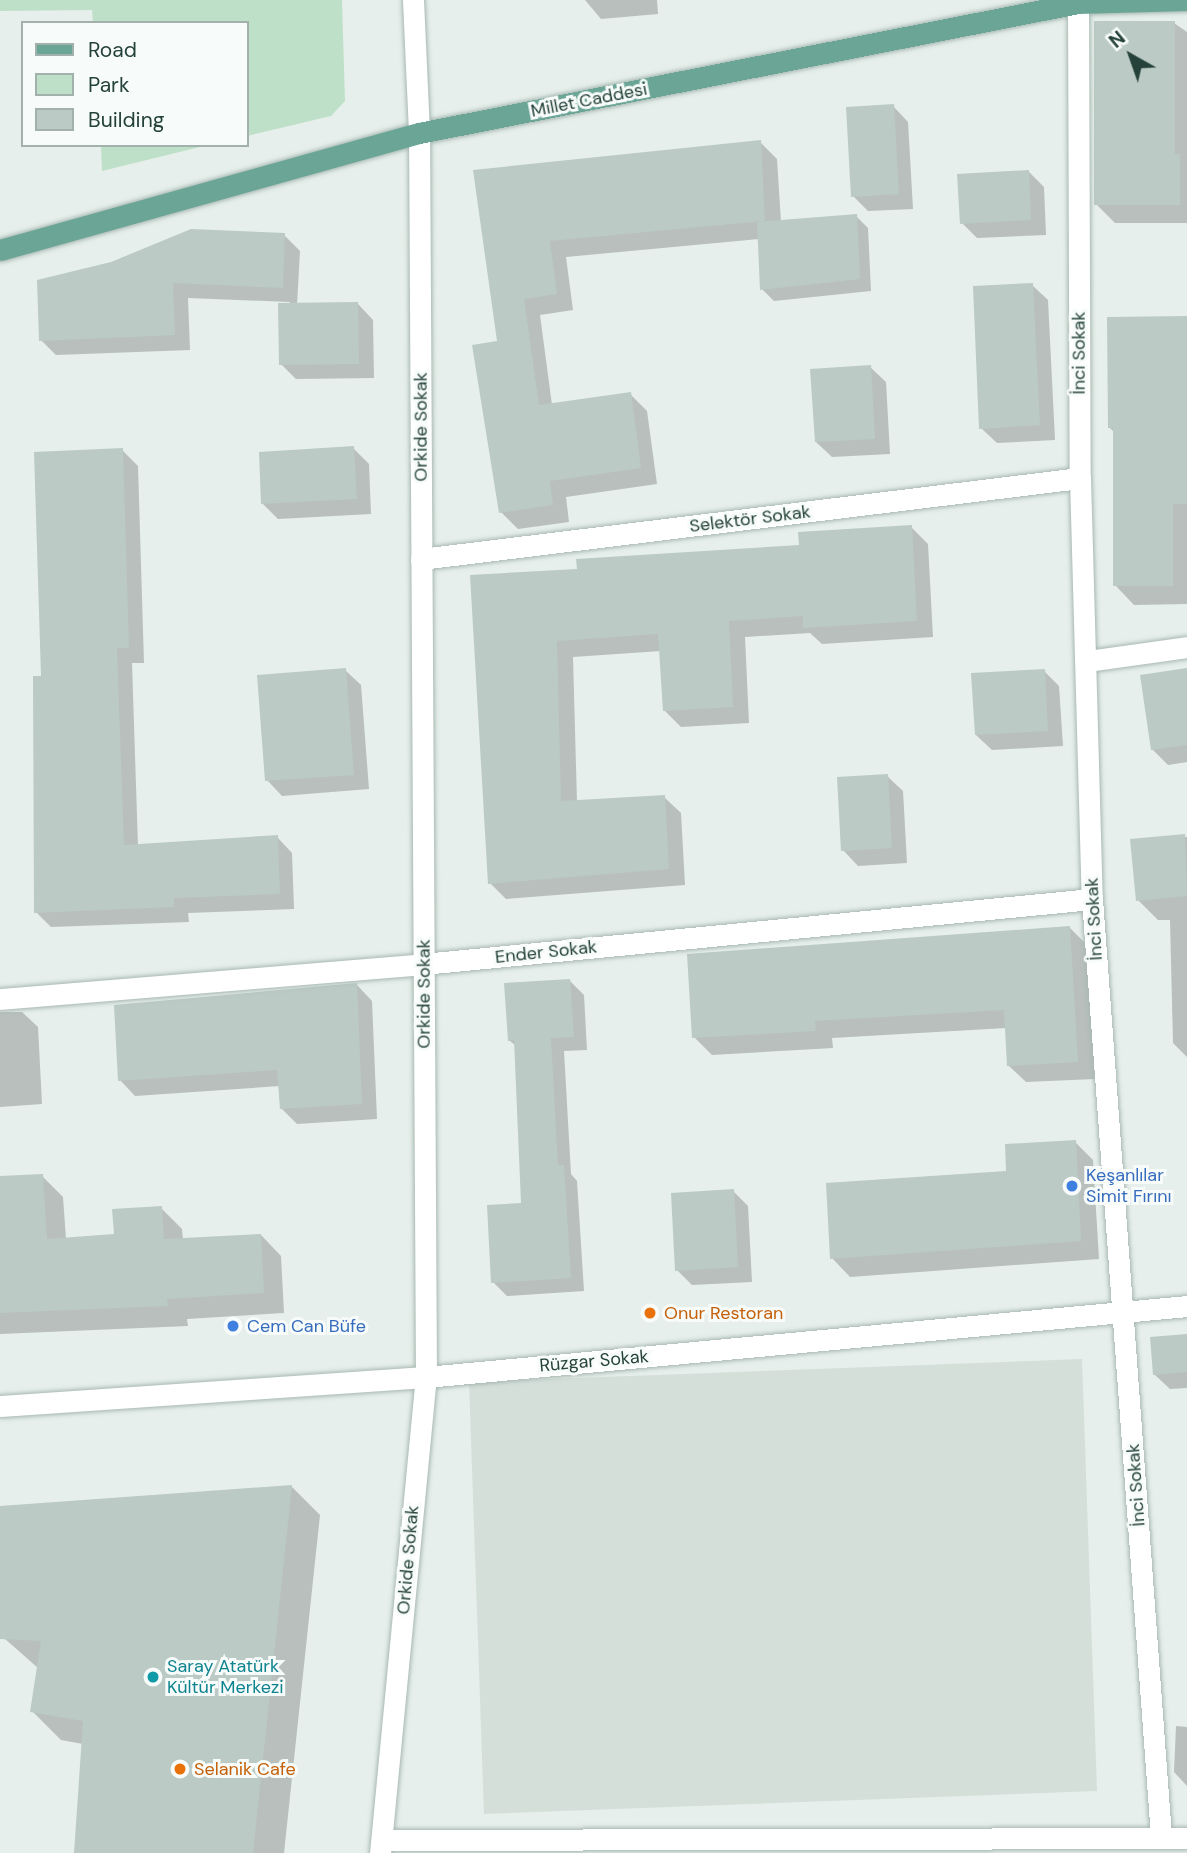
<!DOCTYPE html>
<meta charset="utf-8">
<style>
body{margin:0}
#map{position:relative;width:1187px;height:1853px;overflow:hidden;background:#e6efeb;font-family:"DM Sans",sans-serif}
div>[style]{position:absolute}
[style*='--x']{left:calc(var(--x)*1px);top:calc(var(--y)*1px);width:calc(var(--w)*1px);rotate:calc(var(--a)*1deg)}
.built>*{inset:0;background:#d4dfda}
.green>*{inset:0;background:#bfe0c8}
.shadow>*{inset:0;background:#0003}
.building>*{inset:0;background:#bbcac4}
.roads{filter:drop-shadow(0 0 2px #a8b8b2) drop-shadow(0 0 2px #a8b8b2)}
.minor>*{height:21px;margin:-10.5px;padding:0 10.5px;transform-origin:10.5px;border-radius:10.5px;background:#fff}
.tertiary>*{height:21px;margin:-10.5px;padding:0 10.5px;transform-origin:10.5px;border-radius:10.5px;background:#fff}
.primary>*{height:21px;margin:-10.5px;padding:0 10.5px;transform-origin:10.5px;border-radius:10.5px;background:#6aa596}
.dots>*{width:19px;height:19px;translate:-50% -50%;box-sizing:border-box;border:4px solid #f7fbf9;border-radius:50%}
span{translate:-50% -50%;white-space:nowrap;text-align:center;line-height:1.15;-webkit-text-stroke:6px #f7fbf9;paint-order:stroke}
.street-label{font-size:18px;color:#24423a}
.shop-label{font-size:18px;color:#366cbe}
.left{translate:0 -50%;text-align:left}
.food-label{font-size:18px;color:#c56008}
.culture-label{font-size:18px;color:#0d838f}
.legend{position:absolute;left:21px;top:21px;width:228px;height:126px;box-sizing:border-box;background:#f7fbf9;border:2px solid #a3b1ad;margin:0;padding:9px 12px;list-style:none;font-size:21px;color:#24423a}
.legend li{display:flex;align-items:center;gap:14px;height:35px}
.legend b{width:35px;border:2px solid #a3b1ad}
.north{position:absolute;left:1096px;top:21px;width:70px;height:70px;-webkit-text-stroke:5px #f7fbf9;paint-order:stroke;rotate:320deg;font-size:19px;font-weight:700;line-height:28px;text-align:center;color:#24423a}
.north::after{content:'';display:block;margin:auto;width:24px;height:32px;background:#24423a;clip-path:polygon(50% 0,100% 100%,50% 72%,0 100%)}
</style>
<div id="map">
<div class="built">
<i style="clip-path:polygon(1082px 1359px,1097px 1791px,484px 1814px,469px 1382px)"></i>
</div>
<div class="green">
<i style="clip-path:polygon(0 0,342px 0,345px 101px,331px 116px,247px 136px,247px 23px,93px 23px,92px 10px,0 11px)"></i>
<i style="clip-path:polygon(101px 145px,208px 145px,102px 171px)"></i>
</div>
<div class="shadow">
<i style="clip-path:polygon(585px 0,657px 0,658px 14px,601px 19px)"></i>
<i style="clip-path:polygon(1174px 23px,1187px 32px,1187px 223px,1115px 223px,1096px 204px)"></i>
<i style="clip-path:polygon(893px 106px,908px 122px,913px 209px,868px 211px,853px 196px)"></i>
<i style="clip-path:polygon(760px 142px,777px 159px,781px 222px,856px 216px,868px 228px,871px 291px,774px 301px,762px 289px,759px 239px,566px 257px,573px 310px,540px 315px,552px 405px,630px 394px,647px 411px,657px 484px,566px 497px,569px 522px,518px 529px,501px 512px,499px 343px,475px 172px)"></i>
<i style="clip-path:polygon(1028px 171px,1044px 187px,1046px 235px,977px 238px,962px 223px)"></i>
<i style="clip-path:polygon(284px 235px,300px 251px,297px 305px,358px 304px,373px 320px,374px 378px,296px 379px,281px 364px,290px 302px,188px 298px,190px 350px,56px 355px,41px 340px,39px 281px)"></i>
<i style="clip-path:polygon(1032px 285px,1048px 300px,1055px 440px,997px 443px,981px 428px)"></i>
<i style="clip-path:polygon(1187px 318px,1187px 604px,1134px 605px,1115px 585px,1115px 433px,1110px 428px)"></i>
<i style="clip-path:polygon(870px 367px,886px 382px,890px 454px,832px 457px,816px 442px)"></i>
<i style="clip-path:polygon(353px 448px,369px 464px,371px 514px,278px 519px,263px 504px)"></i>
<i style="clip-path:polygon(122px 450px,138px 466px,144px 663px,132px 663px,138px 846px,277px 837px,292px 853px,294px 909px,188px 913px,189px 922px,51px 927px,36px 912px,43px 677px)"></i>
<i style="clip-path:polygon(911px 527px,928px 544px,933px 637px,822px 644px,810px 633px,745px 637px,749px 723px,681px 727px,664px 710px,661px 651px,573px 657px,577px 802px,664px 797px,681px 813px,685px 885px,506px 899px,490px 883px,472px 577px,579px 570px,801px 546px)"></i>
<i style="clip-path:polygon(345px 670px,361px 685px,369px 789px,282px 796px,267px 780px)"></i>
<i style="clip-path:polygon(1187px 670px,1187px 762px,1168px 765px,1152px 749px)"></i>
<i style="clip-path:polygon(1044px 671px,1059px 686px,1063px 746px,992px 750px,976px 735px)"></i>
<i style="clip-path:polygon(887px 776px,903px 791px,907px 863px,858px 866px,843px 850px)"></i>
<i style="clip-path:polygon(1187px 837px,1187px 1057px,1173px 1043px,1170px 920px,1158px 920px,1138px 900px,1132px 840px)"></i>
<i style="clip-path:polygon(1070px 928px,1087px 945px,1095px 1079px,1026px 1082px,1008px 1065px,1006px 1028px,832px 1038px,833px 1048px,712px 1055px,694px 1037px)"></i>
<i style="clip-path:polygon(570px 981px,584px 995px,587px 1050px,564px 1051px,571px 1174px,577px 1181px,584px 1291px,507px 1296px,493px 1282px,523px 1205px,516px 1046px,509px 1040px)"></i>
<i style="clip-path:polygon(357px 985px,372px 1001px,377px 1119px,297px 1124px,281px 1108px,280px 1086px,135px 1096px,120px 1080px)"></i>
<i style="clip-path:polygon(0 1012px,22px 1012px,38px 1027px,42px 1104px,0 1107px)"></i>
<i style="clip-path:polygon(1075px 1142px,1093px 1160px,1099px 1259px,850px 1277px,832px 1258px)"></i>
<i style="clip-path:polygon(42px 1176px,63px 1197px,66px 1239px,116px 1236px,161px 1208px,182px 1229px,183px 1240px,261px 1235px,281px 1256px,284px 1313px,187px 1319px,188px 1326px,0 1334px,0 1178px)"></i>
<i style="clip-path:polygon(733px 1191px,748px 1206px,752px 1282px,692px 1285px,677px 1270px)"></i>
<i style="clip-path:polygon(1187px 1336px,1187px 1388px,1170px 1389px,1154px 1374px)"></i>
<i style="clip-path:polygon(291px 1486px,320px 1515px,284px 1853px,76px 1853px,83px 1744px,61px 1740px,32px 1711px,38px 1668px,4px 1638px,0 1629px,0 1508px)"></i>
<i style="clip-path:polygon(1176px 1726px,1187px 1727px,1187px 1786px,1174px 1772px)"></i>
</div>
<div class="building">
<i style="clip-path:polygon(1094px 21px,1175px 21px,1175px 154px,1180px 154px,1180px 205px,1094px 205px)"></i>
<i style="clip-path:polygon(894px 104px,899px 194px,851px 197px,846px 107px)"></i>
<i style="clip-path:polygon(761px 140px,765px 221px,550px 241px,557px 294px,524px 299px,539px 405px,631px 392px,641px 468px,550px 481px,553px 505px,499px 513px,472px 345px,497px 341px,473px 170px)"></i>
<i style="clip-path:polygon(1029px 170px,1031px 220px,960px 224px,957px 174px)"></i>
<i style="clip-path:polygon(857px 214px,860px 279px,760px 290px,757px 222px)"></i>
<i style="clip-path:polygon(191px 229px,285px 233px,283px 288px,173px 283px,175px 335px,39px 341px,37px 280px,111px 262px)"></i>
<i style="clip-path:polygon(1033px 283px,1040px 425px,979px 429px,973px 286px)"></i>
<i style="clip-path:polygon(358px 302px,359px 364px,279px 365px,278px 303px)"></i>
<i style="clip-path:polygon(1187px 316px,1187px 504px,1173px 504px,1173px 586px,1113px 586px,1113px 428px,1108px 428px,1107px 317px)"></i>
<i style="clip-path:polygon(871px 365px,875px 439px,815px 442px,810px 369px)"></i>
<i style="clip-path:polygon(354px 446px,357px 499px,261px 504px,259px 452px)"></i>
<i style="clip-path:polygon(123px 448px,129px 648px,117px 648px,124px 845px,278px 835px,280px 894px,174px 898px,174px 907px,34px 913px,33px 676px,41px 676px,34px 452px)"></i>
<i style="clip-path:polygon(912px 525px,917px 621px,803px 628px,803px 616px,729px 621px,733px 707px,663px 711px,658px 634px,557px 641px,561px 801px,665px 795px,669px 869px,488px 884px,470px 575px,577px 569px,576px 559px,799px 545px,798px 532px)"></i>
<i style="clip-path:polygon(346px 668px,354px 775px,265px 781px,257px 675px)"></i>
<i style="clip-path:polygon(1187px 668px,1187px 745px,1151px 750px,1140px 675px)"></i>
<i style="clip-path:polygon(1045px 669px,1048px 731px,975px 735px,971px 673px)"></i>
<i style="clip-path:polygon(888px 774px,892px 848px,841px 851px,837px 777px)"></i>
<i style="clip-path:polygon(1185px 834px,1187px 896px,1136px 901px,1130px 839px)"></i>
<i style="clip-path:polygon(1070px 926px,1078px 1062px,1007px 1066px,1004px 1010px,815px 1021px,816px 1031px,692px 1038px,687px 954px)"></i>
<i style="clip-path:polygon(570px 979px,574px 1037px,551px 1038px,558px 1165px,564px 1165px,571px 1278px,491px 1283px,487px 1205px,521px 1203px,514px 1040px,508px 1041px,504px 983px)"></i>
<i style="clip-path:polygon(357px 983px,362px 1104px,280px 1109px,277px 1070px,118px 1081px,114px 1005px)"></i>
<i style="clip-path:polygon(1076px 1140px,1081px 1241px,830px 1259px,826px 1183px,1006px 1171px,1005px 1144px)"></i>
<i style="clip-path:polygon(43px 1174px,47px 1239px,114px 1234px,112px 1209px,162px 1206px,164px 1239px,261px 1234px,264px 1293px,167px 1299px,168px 1306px,0 1313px,0 1176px)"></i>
<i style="clip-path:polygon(734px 1189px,738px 1267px,675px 1271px,671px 1193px)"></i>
<i style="clip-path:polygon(1187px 1334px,1187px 1372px,1153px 1375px,1150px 1337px)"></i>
<i style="clip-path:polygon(292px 1485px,253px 1853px,74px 1853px,83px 1721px,30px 1712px,41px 1641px,0 1639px,0 1506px)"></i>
</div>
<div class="roads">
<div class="minor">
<i style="--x:1078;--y:0;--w:478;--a:89.8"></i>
<i style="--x:1080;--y:478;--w:421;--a:88.4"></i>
<i style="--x:1092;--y:899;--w:941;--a:85.79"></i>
<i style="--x:421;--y:559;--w:664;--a:-7.01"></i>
<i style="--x:1088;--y:661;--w:100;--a:-8"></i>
<i style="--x:0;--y:999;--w:424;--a:-4.7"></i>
<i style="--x:423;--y:964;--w:672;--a:-5.55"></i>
<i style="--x:0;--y:1406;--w:427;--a:-3.9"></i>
<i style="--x:426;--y:1377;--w:764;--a:-5.33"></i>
<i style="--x:382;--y:1840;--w:805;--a:-0.14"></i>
<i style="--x:380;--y:1853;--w:478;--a:-84.5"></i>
<i style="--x:426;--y:1377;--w:1244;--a:-90.32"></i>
</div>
<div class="tertiary">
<i style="--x:413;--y:0;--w:133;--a:87.4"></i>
</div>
<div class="primary">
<i style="--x:0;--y:250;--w:435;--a:-15.6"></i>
<i style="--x:419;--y:133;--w:672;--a:-11.16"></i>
<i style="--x:1078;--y:3;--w:109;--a:-1.6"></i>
</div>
</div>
<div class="dots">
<i style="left:1072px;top:1186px;background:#3f7fe0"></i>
<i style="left:650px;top:1313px;background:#e8710a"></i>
<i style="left:233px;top:1326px;background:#3f7fe0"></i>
<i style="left:153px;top:1677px;background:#0f9aa8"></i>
<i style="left:180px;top:1769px;background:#e8710a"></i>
</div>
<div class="street-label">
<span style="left:589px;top:100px;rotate:-11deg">Millet Caddesi</span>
<span style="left:1079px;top:353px;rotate:-90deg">İnci Sokak</span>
<span style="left:421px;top:427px;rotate:-90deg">Orkide Sokak</span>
<span style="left:750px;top:519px;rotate:-7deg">Selektör Sokak</span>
<span style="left:1094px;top:919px;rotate:-93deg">İnci Sokak</span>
<span style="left:546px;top:952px;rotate:-6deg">Ender Sokak</span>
<span style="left:424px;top:994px;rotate:-90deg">Orkide Sokak</span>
<span style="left:594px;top:1361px;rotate:-5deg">Rüzgar Sokak</span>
<span style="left:1136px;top:1485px;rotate:-94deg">İnci Sokak</span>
<span style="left:408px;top:1560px;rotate:-85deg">Orkide Sokak</span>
</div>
<div class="shop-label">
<span class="left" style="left:1086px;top:1186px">Keşanlılar<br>Simit Fırını</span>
<span class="left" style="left:247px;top:1326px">Cem Can Büfe</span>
</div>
<div class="food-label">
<span class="left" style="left:664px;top:1313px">Onur Restoran</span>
<span class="left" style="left:194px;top:1769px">Selanik Cafe</span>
</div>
<div class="culture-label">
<span class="left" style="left:167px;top:1677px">Saray Atatürk<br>Kültür Merkezi</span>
</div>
<ul class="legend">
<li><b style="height:9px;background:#6aa596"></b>Road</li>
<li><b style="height:19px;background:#bfe0c8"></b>Park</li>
<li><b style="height:19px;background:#bbcac4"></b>Building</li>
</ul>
<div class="north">N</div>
</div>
